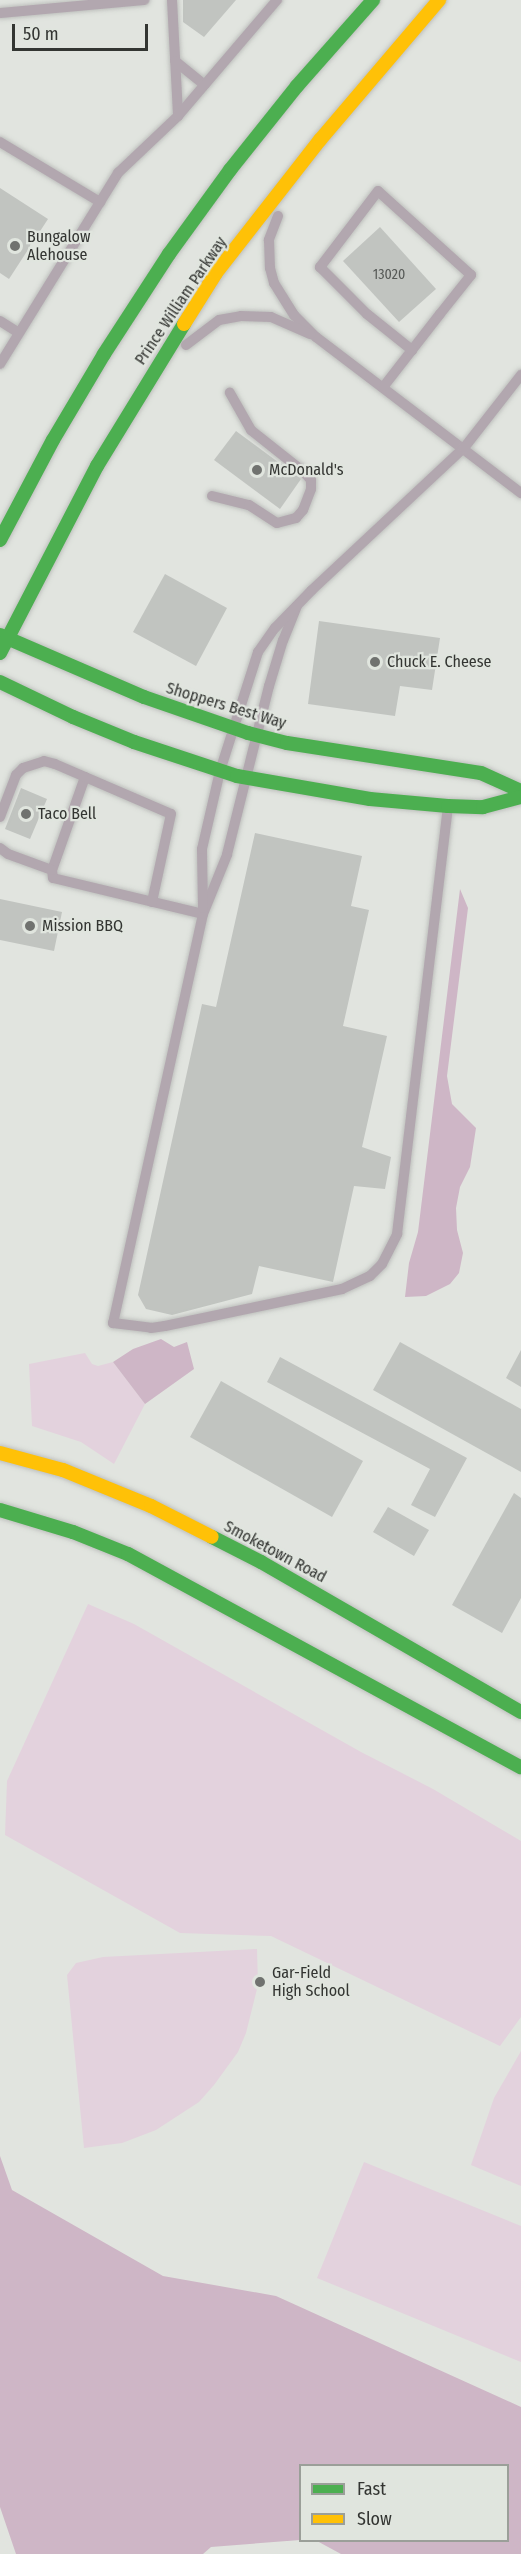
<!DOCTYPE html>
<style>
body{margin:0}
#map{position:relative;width:521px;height:2554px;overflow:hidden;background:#e1e4df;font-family:"Fira Sans Condensed",sans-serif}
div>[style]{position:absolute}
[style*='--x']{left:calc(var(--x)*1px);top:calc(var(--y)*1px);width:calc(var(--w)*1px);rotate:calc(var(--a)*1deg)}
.green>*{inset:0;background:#e3d2dd}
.forest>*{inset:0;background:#ceb6c6}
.building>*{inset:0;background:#c1c4c0}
.roads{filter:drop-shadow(0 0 2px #bec0bd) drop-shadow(0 0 2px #bec0bd)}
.lane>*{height:10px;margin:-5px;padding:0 5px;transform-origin:5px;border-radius:5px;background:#b2a7af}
.fast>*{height:14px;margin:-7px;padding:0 7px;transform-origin:7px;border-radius:7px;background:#4caf50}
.slow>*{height:14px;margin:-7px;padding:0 7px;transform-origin:7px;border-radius:7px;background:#ffc107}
.dots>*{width:16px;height:16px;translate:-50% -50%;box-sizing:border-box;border:3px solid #e0e5de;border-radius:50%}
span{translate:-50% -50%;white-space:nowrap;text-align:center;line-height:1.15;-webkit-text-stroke:4.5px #e0e5de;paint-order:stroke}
.number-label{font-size:14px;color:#565956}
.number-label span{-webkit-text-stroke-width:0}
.poi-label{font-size:16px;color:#333532}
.left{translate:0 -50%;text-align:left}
.street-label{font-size:16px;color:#333532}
.legend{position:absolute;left:299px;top:2464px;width:210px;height:78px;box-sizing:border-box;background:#e0e5de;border:2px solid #9b9f99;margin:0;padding:8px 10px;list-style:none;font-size:18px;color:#333532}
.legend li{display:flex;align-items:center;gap:12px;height:30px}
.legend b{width:30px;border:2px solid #9b9f99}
.scale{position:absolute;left:12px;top:24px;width:136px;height:27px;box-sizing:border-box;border:3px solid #333532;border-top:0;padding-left:8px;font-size:18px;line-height:21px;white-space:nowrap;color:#333532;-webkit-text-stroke:4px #e0e5de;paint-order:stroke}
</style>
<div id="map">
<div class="green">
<i style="clip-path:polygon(85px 1353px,92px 1364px,98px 1366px,113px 1362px,145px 1404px,114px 1464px,81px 1442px,32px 1426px,29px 1364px)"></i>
<i style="clip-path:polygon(88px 1604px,134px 1624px,361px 1752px,433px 1789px,521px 1841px,521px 2017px,500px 2046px,271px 1936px,180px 1933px,5px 1835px,7px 1781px)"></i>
<i style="clip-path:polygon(257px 1949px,258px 1985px,246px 2033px,238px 2052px,214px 2085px,199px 2102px,156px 2130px,122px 2143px,84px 2148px,67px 1975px,76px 1963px,103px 1957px)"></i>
<i style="clip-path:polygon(521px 2051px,521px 2186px,471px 2165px,494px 2098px)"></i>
<i style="clip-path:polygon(364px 2162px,521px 2226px,521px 2362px,317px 2278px)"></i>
</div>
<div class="forest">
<i style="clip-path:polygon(460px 889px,468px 908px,447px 1076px,452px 1104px,476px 1128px,470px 1167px,460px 1187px,456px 1208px,457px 1230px,463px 1253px,459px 1273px,450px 1284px,426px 1296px,405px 1297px,409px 1263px,418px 1232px)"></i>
<i style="clip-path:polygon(161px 1339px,174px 1347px,187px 1342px,194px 1369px,145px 1404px,113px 1362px,133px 1349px)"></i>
<i style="clip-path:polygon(0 2156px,12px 2190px,163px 2276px,276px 2296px,521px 2407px,521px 2554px,341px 2554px,317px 2541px,508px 2540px,508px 2466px,300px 2466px,300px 2540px,211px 2547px,203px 2554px,16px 2554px,0 2507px)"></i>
</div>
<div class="building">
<i style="clip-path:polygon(183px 0,236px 0,204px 37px,183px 22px)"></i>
<i style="clip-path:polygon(0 188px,48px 219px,9px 279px,0 273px)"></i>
<i style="clip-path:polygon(380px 227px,436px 289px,399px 322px,343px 261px)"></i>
<i style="clip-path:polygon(236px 431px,301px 479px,280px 509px,214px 460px)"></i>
<i style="clip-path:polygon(165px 574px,227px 608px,196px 666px,133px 632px)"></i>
<i style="clip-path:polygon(319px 621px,440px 638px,432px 690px,400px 686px,395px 716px,308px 704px)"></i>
<i style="clip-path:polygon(21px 788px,47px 799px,30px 839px,5px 829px)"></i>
<i style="clip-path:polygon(255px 833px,362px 856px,351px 906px,369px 910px,343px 1026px,387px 1036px,362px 1147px,391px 1157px,385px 1189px,354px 1186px,333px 1282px,259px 1266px,252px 1294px,172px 1315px,146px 1309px,138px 1295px,202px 1004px,216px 1007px)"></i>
<i style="clip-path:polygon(0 899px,62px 912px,54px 951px,0 940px)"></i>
<i style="clip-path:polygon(400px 1342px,521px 1409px,521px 1472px,373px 1390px)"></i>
<i style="clip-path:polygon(521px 1350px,521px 1387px,506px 1378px)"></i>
<i style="clip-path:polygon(280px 1357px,467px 1458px,435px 1517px,411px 1505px,430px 1469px,267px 1382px)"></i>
<i style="clip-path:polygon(221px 1381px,363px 1461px,332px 1517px,190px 1437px)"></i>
<i style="clip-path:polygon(514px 1493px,521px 1498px,521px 1598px,502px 1633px,452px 1605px)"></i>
<i style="clip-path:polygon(388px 1507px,429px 1530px,414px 1556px,373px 1532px)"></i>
</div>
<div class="roads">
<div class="lane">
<i style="--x:172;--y:0;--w:116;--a:87"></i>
<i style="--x:0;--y:13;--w:145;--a:-5.2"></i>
<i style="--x:175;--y:61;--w:38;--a:39"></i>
<i style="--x:0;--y:142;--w:117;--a:31"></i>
<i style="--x:278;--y:216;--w:26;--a:111"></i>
<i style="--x:269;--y:240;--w:28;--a:88"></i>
<i style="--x:270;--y:268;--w:16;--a:75"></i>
<i style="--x:274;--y:283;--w:38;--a:58"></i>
<i style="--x:294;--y:315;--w:31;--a:45"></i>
<i style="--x:316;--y:337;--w:258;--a:37.3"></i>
<i style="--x:0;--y:321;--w:22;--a:32"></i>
<i style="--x:186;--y:345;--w:41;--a:-37.1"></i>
<i style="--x:219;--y:320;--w:22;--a:-10"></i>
<i style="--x:241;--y:316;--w:30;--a:2"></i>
<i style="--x:271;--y:317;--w:43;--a:23.6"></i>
<i style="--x:0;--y:364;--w:225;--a:-58.3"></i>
<i style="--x:118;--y:173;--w:83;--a:-43.5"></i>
<i style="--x:178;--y:116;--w:153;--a:-49.5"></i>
<i style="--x:384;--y:386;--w:91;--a:-52.1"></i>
<i style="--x:440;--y:314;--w:50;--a:-51.5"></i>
<i style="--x:471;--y:275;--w:125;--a:-137.9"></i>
<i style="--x:378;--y:191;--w:96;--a:127.3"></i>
<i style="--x:320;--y:267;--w:66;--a:45"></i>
<i style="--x:367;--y:314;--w:58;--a:38.7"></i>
<i style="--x:212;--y:496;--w:38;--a:14"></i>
<i style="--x:249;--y:505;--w:33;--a:33"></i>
<i style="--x:277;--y:523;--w:20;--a:-15"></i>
<i style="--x:296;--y:518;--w:11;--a:-49"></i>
<i style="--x:303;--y:510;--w:22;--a:-69"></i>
<i style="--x:311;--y:489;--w:9;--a:-90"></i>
<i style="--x:311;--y:480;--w:9;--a:-131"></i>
<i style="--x:305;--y:473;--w:69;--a:-141.5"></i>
<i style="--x:251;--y:430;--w:43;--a:-119.6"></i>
<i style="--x:297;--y:606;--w:37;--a:112"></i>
<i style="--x:283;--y:640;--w:48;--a:106.9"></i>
<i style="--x:269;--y:686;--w:174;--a:104"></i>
<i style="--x:227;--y:855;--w:64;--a:112.1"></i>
<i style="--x:203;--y:914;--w:419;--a:102.4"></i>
<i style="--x:113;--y:1323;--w:38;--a:7"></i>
<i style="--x:151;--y:1328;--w:14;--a:-8"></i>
<i style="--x:165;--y:1326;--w:181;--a:-11.8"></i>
<i style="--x:342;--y:1289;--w:31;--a:-25"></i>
<i style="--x:370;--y:1276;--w:17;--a:-45"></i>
<i style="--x:382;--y:1264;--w:34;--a:-63"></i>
<i style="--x:397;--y:1234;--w:428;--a:-83.2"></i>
<i style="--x:85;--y:777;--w:99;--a:109.5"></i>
<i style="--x:52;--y:870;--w:8;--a:83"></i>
<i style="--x:53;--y:878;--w:154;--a:13.5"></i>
<i style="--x:0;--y:817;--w:45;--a:-69.1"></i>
<i style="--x:16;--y:775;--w:10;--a:-45"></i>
<i style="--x:23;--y:768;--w:22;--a:-18"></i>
<i style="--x:44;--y:761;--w:11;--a:15"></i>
<i style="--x:55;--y:764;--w:126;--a:23.3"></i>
<i style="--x:171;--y:814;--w:90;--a:102.2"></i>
<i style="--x:0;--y:848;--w:10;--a:37"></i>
<i style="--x:8;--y:854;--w:47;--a:20"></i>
<i style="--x:203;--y:908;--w:59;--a:-91"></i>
<i style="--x:202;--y:849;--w:80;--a:-77"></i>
<i style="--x:220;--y:771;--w:125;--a:-72.3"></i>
<i style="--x:258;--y:652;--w:29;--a:-55"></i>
<i style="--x:275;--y:628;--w:53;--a:-45.8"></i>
<i style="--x:312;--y:590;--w:208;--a:-43.1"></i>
<i style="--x:464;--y:448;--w:93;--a:-52"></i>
</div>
<div class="fast">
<i style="--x:0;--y:540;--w:113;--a:-62.1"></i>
<i style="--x:53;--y:440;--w:100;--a:-59.3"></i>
<i style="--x:104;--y:354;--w:119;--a:-57"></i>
<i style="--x:169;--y:254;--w:104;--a:-54"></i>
<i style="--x:230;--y:170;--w:107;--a:-51.4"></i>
<i style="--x:297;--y:86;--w:115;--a:-48.5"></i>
<i style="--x:0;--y:635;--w:157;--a:23.3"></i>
<i style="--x:144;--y:697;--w:110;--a:19.1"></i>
<i style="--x:248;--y:733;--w:40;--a:14.4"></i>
<i style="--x:287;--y:743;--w:196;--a:8.8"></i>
<i style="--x:481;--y:773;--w:44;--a:24.2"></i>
<i style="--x:0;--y:653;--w:211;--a:-62.6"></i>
<i style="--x:97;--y:466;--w:167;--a:-58.5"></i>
<i style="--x:0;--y:682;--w:81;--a:25.6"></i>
<i style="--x:73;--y:717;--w:66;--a:22.3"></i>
<i style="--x:134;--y:742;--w:108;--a:18.3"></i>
<i style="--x:237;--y:776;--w:135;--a:9.8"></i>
<i style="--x:370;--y:799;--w:78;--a:5.1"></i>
<i style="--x:448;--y:806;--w:35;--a:2"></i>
<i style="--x:483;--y:807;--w:39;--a:-15"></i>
<i style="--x:0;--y:1510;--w:76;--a:16.8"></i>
<i style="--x:73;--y:1532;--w:59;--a:21.8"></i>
<i style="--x:128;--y:1554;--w:447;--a:28.5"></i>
<i style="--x:212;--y:1537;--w:55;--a:27"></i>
<i style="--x:261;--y:1562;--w:300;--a:30"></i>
</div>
<div class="slow">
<i style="--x:184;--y:324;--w:60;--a:-57.9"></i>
<i style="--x:216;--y:273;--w:169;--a:-52"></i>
<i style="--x:320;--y:140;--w:184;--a:-49.6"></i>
<i style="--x:0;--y:1453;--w:65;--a:15.1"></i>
<i style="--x:63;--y:1470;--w:95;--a:22.2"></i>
<i style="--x:151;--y:1506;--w:68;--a:26.9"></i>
</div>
</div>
<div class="dots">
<i style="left:15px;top:246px;background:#70726f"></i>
<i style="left:257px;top:470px;background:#70726f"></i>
<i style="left:375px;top:662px;background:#70726f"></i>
<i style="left:26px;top:814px;background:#70726f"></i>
<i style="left:30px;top:926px;background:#70726f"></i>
<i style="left:260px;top:1982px;background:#70726f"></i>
</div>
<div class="number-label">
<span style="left:389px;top:275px">13020</span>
</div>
<div class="poi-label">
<span class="left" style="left:27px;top:246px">Bungalow<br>Alehouse</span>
<span class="left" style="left:269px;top:470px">McDonald's</span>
<span class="left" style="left:387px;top:662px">Chuck E. Cheese</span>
<span class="left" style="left:38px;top:814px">Taco Bell</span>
<span class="left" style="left:42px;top:926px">Mission BBQ</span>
<span class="left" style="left:272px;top:1982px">Gar-Field<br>High School</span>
</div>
<div class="street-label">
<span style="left:181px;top:301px;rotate:-56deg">Prince William Parkway</span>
<span style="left:226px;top:706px;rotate:17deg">Shoppers Best Way</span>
<span style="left:275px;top:1552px;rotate:28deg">Smoketown Road</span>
</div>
<ul class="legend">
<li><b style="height:8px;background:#4caf50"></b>Fast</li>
<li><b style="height:8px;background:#ffc107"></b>Slow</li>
</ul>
<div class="scale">50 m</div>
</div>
